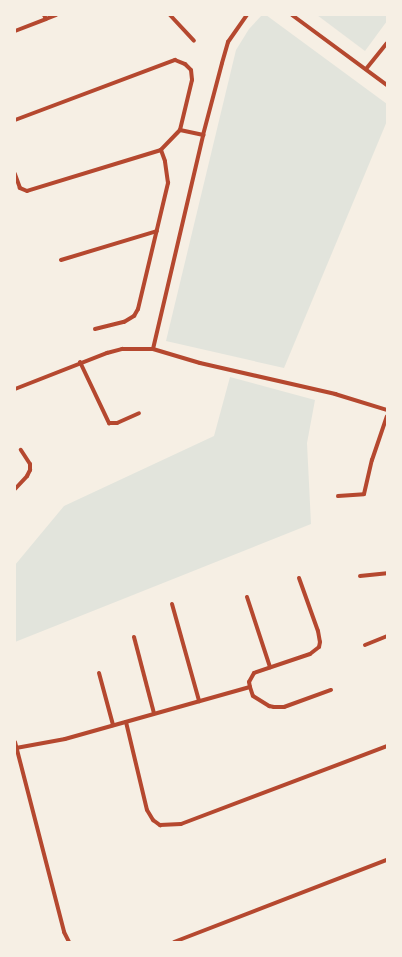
<!DOCTYPE html>
<style>
body{margin:0}
#map{position:relative;width:402px;height:957px;overflow:hidden;background:#f6efe4;font-family:"Source Sans 3",sans-serif}
div>[style]{position:absolute}
[style*='--x']{left:calc(var(--x)*1px);top:calc(var(--y)*1px);width:calc(var(--w)*1px);rotate:calc(var(--a)*1deg)}
.green>*{inset:0;background:#e2e4dc}
.minor>*{height:4px;margin:-2px;padding:0 2px;transform-origin:2px;border-radius:2px;background:#b5482f}
span{translate:-50% -50%;white-space:nowrap;text-align:center;line-height:1.15;-webkit-text-stroke:3px #f6efe4;paint-order:stroke}
.frame{position:absolute;inset:0;border:16px solid #f6efe4;pointer-events:none}
</style>
<div id="map">
<div class="green">
<i style="clip-path:polygon(262px 15px,266px 15px,387px 104px,387px 121px,284px 368px,166px 341px,236px 50px,249px 29px)"></i>
<i style="clip-path:polygon(317px 15px,387px 15px,387px 21px,365px 51px)"></i>
<i style="clip-path:polygon(230px 377px,315px 400px,307px 443px,311px 524px,15px 642px,15px 565px,64px 506px,214px 436px)"></i>
</div>
<div class="minor">
<i style="--x:44;--y:15;--w:4;--a:63"></i>
<i style="--x:46;--y:19;--w:11;--a:-22"></i>
<i style="--x:170;--y:15;--w:35;--a:47"></i>
<i style="--x:292;--y:15;--w:118;--a:36.4"></i>
<i style="--x:15;--y:31;--w:33;--a:-21"></i>
<i style="--x:366;--y:69;--w:33;--a:-51"></i>
<i style="--x:15;--y:120;--w:171;--a:-20.6"></i>
<i style="--x:175;--y:60;--w:11;--a:22"></i>
<i style="--x:185;--y:64;--w:8;--a:45"></i>
<i style="--x:191;--y:70;--w:10;--a:84"></i>
<i style="--x:192;--y:80;--w:51;--a:103.5"></i>
<i style="--x:180;--y:130;--w:28;--a:134"></i>
<i style="--x:161;--y:150;--w:140;--a:163"></i>
<i style="--x:27;--y:191;--w:8;--a:-157"></i>
<i style="--x:20;--y:188;--w:15;--a:-110"></i>
<i style="--x:180;--y:130;--w:24;--a:12"></i>
<i style="--x:61;--y:260;--w:100;--a:-16.8"></i>
<i style="--x:95;--y:329;--w:30;--a:-14"></i>
<i style="--x:124;--y:322;--w:12;--a:-31"></i>
<i style="--x:134;--y:316;--w:8;--a:-60"></i>
<i style="--x:138;--y:309;--w:130;--a:-76.6"></i>
<i style="--x:168;--y:183;--w:22;--a:-98"></i>
<i style="--x:165;--y:161;--w:12;--a:-110"></i>
<i style="--x:153;--y:349;--w:220;--a:-76.8"></i>
<i style="--x:203;--y:135;--w:74;--a:-75.2"></i>
<i style="--x:222;--y:63;--w:22;--a:-74"></i>
<i style="--x:228;--y:42;--w:33;--a:-55"></i>
<i style="--x:80;--y:362;--w:68;--a:64.6"></i>
<i style="--x:109;--y:423;--w:8;--a:0"></i>
<i style="--x:117;--y:423;--w:24;--a:-24"></i>
<i style="--x:15;--y:389;--w:99;--a:-21.4"></i>
<i style="--x:107;--y:353;--w:16;--a:-15"></i>
<i style="--x:122;--y:349;--w:31;--a:0"></i>
<i style="--x:153;--y:349;--w:49;--a:16.6"></i>
<i style="--x:200;--y:363;--w:139;--a:12.9"></i>
<i style="--x:335;--y:394;--w:54;--a:17.1"></i>
<i style="--x:15;--y:489;--w:18;--a:-47"></i>
<i style="--x:27;--y:476;--w:7;--a:-63"></i>
<i style="--x:30;--y:470;--w:6;--a:-90"></i>
<i style="--x:30;--y:464;--w:17;--a:-123"></i>
<i style="--x:338;--y:496;--w:26;--a:-4"></i>
<i style="--x:364;--y:494;--w:35;--a:-77"></i>
<i style="--x:372;--y:460;--w:46;--a:-71.2"></i>
<i style="--x:360;--y:576;--w:27;--a:-6"></i>
<i style="--x:299;--y:578;--w:56;--a:70.3"></i>
<i style="--x:318;--y:631;--w:11;--a:80"></i>
<i style="--x:320;--y:642;--w:5;--a:101"></i>
<i style="--x:319;--y:647;--w:11;--a:142"></i>
<i style="--x:310;--y:654;--w:59;--a:161.3"></i>
<i style="--x:254;--y:673;--w:10;--a:119"></i>
<i style="--x:249;--y:682;--w:5;--a:79"></i>
<i style="--x:250;--y:687;--w:9;--a:72"></i>
<i style="--x:253;--y:696;--w:19;--a:32"></i>
<i style="--x:269;--y:706;--w:5;--a:11"></i>
<i style="--x:274;--y:707;--w:10;--a:0"></i>
<i style="--x:284;--y:707;--w:50;--a:-19.9"></i>
<i style="--x:247;--y:597;--w:74;--a:71.8"></i>
<i style="--x:172;--y:604;--w:101;--a:74.4"></i>
<i style="--x:134;--y:637;--w:79;--a:75.3"></i>
<i style="--x:365;--y:645;--w:24;--a:-22"></i>
<i style="--x:99;--y:673;--w:54;--a:74.9"></i>
<i style="--x:126;--y:722;--w:90;--a:76.6"></i>
<i style="--x:147;--y:810;--w:12;--a:59"></i>
<i style="--x:153;--y:820;--w:9;--a:36"></i>
<i style="--x:160;--y:825;--w:21;--a:-3"></i>
<i style="--x:181;--y:824;--w:220;--a:-20.7"></i>
<i style="--x:15;--y:742;--w:196;--a:75.5"></i>
<i style="--x:64;--y:932;--w:11;--a:63"></i>
<i style="--x:16;--y:748;--w:50;--a:-10.4"></i>
<i style="--x:65;--y:739;--w:192;--a:-15.7"></i>
<i style="--x:174;--y:942;--w:228;--a:-21.1"></i>
</div>
<div class="frame"></div>
</div>
